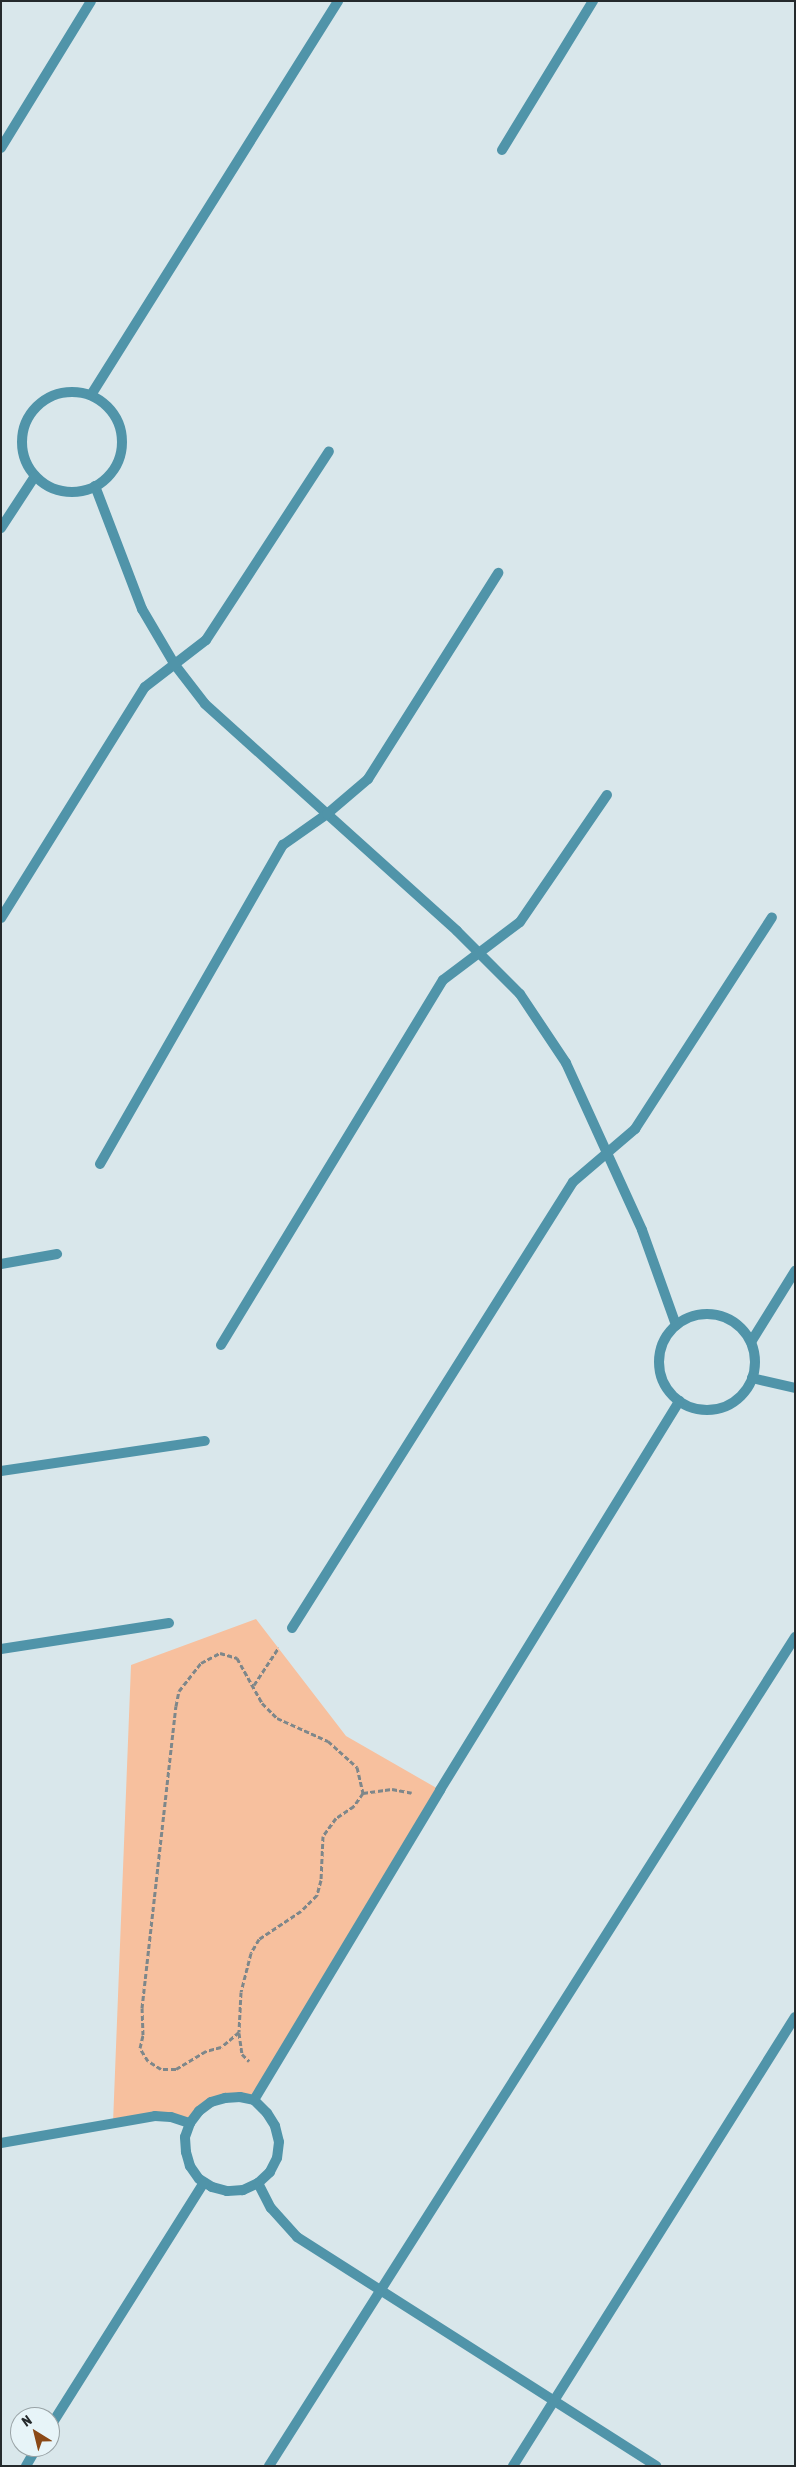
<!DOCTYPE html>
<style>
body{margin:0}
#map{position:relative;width:796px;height:2467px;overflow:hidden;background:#d9e7eb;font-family:"Asap Condensed",sans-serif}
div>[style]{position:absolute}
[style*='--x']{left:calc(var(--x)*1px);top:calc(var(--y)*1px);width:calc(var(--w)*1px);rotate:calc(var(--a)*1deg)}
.green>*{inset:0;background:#f7c09e}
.path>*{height:3px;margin-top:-1.5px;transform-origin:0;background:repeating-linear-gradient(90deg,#7e878a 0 5px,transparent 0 7.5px)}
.street>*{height:10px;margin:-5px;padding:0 5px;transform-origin:5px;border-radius:5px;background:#5094a9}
.street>.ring{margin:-5px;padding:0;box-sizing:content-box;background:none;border:10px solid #5094a9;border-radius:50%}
span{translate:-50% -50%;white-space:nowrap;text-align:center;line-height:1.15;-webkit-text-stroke:4px #e7f4f8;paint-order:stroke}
.frame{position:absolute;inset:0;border:2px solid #252a2c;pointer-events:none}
.north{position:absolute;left:10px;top:2407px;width:50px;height:50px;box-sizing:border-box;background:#e7f4f8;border:1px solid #99a3a6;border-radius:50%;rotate:324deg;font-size:14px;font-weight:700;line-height:20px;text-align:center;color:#252a2c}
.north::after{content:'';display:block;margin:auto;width:18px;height:22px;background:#8b4917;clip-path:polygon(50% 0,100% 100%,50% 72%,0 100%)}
</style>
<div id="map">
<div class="green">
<i style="clip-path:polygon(256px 1619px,346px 1736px,440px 1790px,254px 2100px,225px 2098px,190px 2123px,179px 2118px,113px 2123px,131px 1665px)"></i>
</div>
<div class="path">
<i style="--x:220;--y:1653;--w:18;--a:16"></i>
<i style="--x:237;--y:1658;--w:51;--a:60.9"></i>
<i style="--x:262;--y:1703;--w:21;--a:45"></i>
<i style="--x:277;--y:1718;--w:56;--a:24.3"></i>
<i style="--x:328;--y:1741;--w:39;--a:42"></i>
<i style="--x:357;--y:1767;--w:27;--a:77"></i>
<i style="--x:363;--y:1793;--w:16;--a:125"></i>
<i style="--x:354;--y:1806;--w:22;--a:146"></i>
<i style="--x:336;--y:1818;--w:22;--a:126"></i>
<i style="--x:323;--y:1836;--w:44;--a:92.6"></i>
<i style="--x:321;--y:1880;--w:16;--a:105"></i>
<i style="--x:317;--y:1895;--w:23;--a:135"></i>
<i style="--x:301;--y:1911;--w:50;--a:146.3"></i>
<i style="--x:259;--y:1939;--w:16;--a:120"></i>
<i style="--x:251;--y:1953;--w:40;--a:104.4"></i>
<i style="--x:241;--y:1992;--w:40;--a:92.9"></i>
<i style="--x:239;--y:2032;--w:23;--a:140"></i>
<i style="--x:221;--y:2047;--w:16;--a:165"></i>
<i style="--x:206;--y:2051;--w:35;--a:149"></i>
<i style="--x:176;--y:2069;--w:15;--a:180"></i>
<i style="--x:161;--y:2069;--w:15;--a:-148"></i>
<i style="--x:148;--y:2061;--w:15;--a:-122"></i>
<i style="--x:140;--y:2048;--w:13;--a:-77"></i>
<i style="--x:143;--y:2035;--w:27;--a:-92"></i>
<i style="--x:142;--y:2008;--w:304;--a:-83.6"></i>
<i style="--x:176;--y:1706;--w:15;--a:-79"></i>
<i style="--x:179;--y:1691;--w:36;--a:-52"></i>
<i style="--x:201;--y:1663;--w:21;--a:-28"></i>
<i style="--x:254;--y:1685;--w:45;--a:-56.7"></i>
<i style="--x:363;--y:1793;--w:29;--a:-8"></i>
<i style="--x:392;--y:1789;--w:20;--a:11"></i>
<i style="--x:239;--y:2033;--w:21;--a:82"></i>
<i style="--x:242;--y:2054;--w:10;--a:45"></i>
</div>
<div class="street">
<i style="--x:1;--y:148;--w:172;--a:-58.5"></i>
<i style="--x:502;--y:150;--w:175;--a:-58.6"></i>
<i class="ring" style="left:22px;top:392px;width:90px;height:90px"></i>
<i style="--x:91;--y:395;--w:465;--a:-57.9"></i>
<i style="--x:95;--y:486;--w:132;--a:69.1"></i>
<i style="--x:142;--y:609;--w:65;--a:59.5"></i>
<i style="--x:175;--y:665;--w:49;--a:52.4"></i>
<i style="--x:205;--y:704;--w:339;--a:42"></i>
<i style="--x:457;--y:931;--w:89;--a:45"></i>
<i style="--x:520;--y:994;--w:83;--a:56.3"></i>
<i style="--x:566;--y:1063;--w:183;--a:65.5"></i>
<i style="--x:642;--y:1230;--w:101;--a:70.3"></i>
<i style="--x:1;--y:528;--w:62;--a:-56.8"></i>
<i style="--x:1;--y:918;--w:272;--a:-58.1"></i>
<i style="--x:145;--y:687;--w:77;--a:-37.6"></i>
<i style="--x:206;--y:640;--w:225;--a:-56.9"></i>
<i style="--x:100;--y:1164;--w:368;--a:-60.2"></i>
<i style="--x:283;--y:845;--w:54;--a:-35.2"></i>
<i style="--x:327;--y:814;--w:54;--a:-40.5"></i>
<i style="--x:368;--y:779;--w:244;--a:-57.7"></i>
<i style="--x:1;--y:1264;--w:57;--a:-10.1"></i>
<i class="ring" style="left:659px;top:1314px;width:86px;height:86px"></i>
<i style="--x:751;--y:1342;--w:84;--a:-58.2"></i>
<i style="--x:221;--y:1345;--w:427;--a:-58.7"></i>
<i style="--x:443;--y:980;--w:96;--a:-37"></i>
<i style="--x:520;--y:922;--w:154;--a:-55.6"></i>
<i style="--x:752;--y:1378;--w:44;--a:13.1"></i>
<i style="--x:1;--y:1471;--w:206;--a:-8.4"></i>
<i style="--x:292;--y:1628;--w:527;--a:-57.79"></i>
<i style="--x:573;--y:1182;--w:82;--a:-40.5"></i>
<i style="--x:635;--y:1129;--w:252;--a:-57.1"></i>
<i style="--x:1;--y:1649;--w:170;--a:-8.8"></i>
<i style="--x:240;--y:2097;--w:14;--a:12"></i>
<i style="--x:254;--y:2100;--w:18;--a:45"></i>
<i style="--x:267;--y:2113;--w:15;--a:58"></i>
<i style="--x:275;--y:2126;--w:16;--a:76"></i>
<i style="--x:279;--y:2142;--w:16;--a:97"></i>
<i style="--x:277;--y:2158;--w:16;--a:117"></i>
<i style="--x:270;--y:2172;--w:16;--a:137"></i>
<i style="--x:258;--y:2183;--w:17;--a:155"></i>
<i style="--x:243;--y:2190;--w:16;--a:176"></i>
<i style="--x:227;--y:2191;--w:16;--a:-165"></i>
<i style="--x:212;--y:2187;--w:15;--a:-148"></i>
<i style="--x:199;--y:2179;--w:16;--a:-125"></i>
<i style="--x:190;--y:2166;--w:15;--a:-106"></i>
<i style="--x:186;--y:2152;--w:15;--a:-94"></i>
<i style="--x:185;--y:2137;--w:15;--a:-70"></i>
<i style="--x:190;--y:2123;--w:15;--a:-53"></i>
<i style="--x:199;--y:2111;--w:15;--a:-37"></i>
<i style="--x:211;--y:2102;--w:15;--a:-16"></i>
<i style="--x:225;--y:2098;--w:15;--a:-4"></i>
<i style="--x:254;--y:2100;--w:362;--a:-59"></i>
<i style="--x:440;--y:1790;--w:457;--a:-58.4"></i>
<i style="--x:1;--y:2143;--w:156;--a:-9.9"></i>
<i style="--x:155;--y:2116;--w:16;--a:4"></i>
<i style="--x:171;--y:2117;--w:20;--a:18"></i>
<i style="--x:258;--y:2183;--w:28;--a:63"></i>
<i style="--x:271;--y:2208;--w:39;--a:48"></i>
<i style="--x:297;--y:2237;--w:426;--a:32.5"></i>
<i style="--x:50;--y:2427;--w:289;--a:-57.8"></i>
<i style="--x:26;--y:2466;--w:22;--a:-60"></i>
<i style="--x:269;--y:2466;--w:982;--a:-57.6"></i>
<i style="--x:513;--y:2466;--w:530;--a:-57.87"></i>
</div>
<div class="frame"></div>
<div class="north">N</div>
</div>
